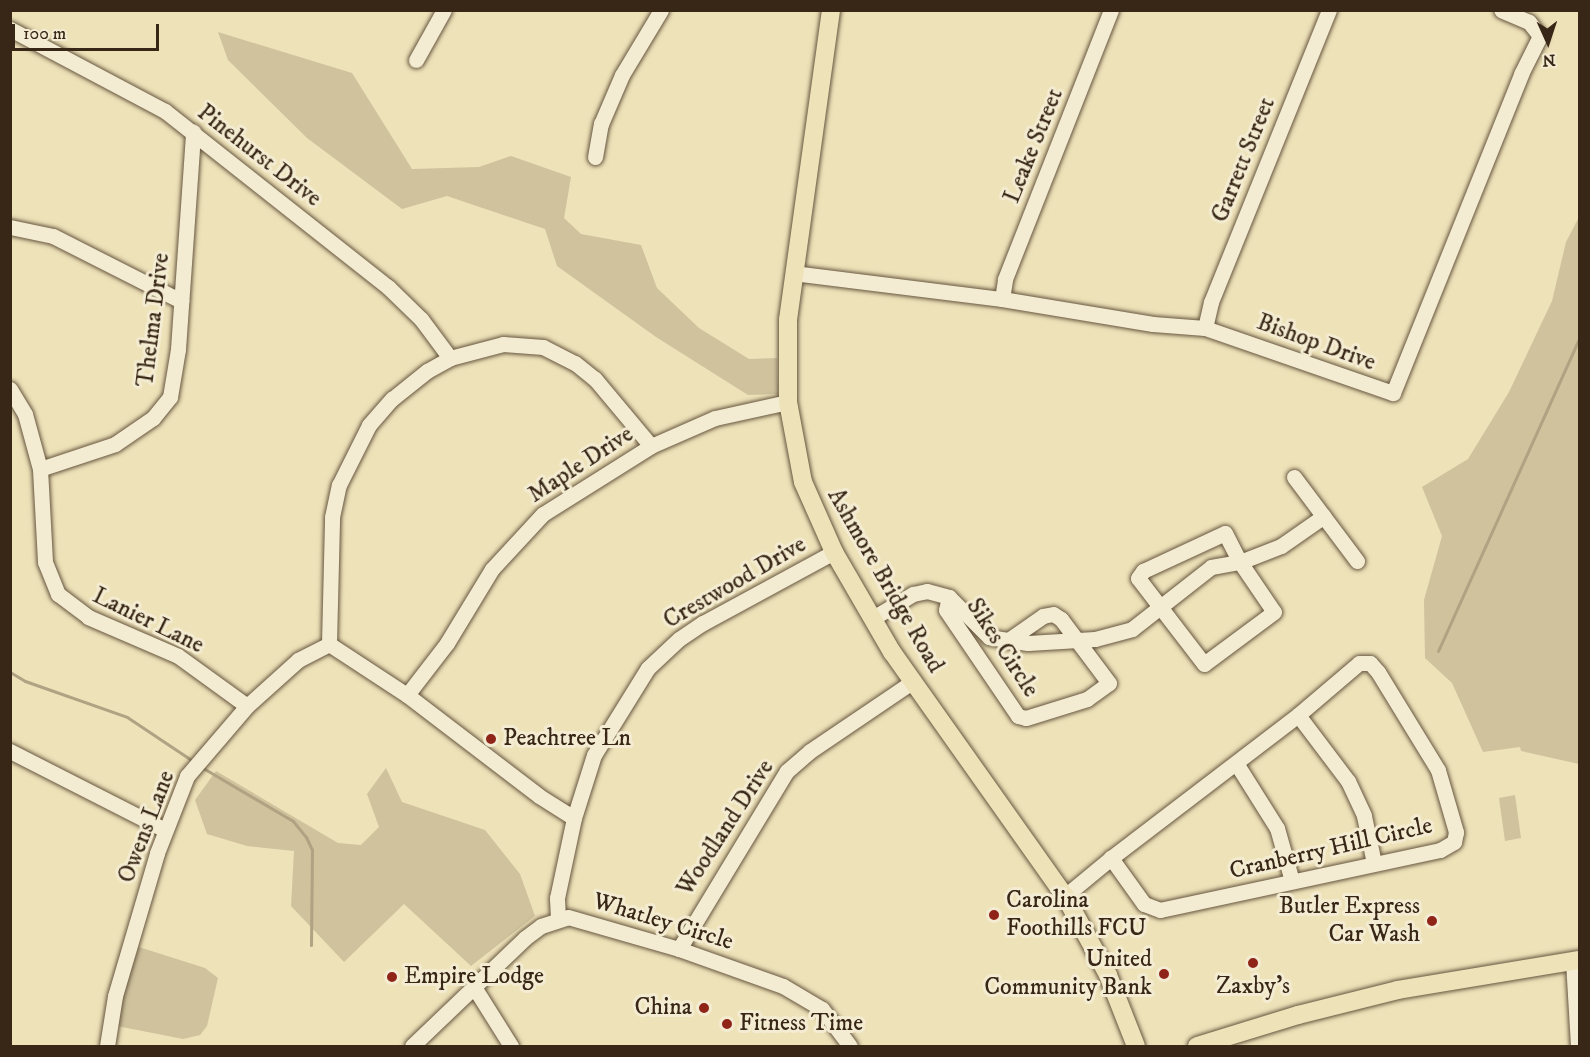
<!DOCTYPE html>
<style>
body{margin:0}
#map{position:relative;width:1590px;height:1057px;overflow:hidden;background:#eee2b9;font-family:"IM FELL DW Pica",serif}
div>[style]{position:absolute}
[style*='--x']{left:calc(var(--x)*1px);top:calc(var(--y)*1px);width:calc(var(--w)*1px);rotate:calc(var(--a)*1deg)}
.green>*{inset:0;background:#cfc29d}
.stream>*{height:3px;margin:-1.5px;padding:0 1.5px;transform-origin:1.5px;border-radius:1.5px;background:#b0a282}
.roads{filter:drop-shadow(0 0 2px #66563f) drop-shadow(0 0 2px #66563f)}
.minor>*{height:15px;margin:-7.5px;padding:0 7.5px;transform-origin:7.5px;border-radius:7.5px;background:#f4ecd2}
.major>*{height:18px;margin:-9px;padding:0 9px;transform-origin:9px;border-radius:9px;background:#eee2b9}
.dots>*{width:16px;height:16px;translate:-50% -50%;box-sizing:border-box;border:3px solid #f4ecd2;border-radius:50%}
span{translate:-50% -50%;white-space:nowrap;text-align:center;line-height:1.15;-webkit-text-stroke:6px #f4ecd2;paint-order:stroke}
.street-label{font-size:24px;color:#382716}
.poi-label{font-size:24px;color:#382716}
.left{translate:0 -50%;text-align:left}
.right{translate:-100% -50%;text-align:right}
.frame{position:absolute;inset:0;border:12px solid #382716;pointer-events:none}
.north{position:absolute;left:1518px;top:12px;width:60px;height:60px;-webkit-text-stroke:4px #f4ecd2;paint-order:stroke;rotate:177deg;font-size:16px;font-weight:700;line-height:24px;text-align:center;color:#382716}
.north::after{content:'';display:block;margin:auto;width:21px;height:27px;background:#382716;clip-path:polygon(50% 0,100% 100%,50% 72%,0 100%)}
.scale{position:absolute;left:12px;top:24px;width:147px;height:27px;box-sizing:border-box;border:3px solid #382716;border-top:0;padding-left:8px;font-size:18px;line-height:21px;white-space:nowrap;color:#382716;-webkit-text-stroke:4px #f4ecd2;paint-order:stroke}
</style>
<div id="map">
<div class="green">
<i style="clip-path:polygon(218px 32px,352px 73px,412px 169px,479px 167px,511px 156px,571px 177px,564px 218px,581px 234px,641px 245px,657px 288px,699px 328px,749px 359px,777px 358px,778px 394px,748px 395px,656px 337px,557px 266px,545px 229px,447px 196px,402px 209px,307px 138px,228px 60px)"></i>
<i style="clip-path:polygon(1579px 217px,1579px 764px,1521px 751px,1520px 747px,1483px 752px,1452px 683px,1425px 658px,1424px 600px,1442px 536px,1422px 487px,1468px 459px,1509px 392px,1552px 301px,1566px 242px)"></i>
<i style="clip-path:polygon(386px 768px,402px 802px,485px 830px,520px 874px,535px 916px,471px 966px,404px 904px,344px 962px,291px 906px,294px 851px,247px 846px,207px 834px,195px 800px,216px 771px,338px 843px,361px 845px,379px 827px,367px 794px)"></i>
<i style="clip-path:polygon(1515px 795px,1521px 838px,1505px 841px,1499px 798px)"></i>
<i style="clip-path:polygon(139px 947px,205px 968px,218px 978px,207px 1026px,200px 1035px,183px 1039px,117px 1026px,122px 993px)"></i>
</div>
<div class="stream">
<i style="--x:1438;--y:651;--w:345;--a:-65.7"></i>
<i style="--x:10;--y:672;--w:17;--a:31"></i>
<i style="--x:25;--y:681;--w:108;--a:19.4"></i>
<i style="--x:127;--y:717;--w:76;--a:33.7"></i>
<i style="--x:203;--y:768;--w:104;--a:30.5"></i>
<i style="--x:293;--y:821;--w:21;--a:51"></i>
<i style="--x:306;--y:837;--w:14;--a:65"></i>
<i style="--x:312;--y:850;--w:95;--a:90.6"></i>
</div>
<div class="roads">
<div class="minor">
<i style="--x:10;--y:29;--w:175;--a:27.9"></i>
<i style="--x:165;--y:111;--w:284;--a:38.3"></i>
<i style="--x:388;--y:287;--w:46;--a:44.1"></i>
<i style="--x:421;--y:319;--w:49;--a:53.4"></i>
<i style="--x:416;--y:60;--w:57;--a:-60.8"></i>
<i style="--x:595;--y:157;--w:34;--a:-80"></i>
<i style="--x:601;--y:124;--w:53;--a:-66.8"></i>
<i style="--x:622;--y:75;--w:76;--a:-59"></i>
<i style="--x:10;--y:227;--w:44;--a:11.8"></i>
<i style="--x:53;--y:236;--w:144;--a:26.9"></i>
<i style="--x:793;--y:273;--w:211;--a:7.1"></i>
<i style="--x:1002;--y:299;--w:153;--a:9.4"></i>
<i style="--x:1153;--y:324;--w:52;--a:4.4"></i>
<i style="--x:1205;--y:328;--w:199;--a:19.1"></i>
<i style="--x:1393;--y:393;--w:344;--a:-68.1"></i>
<i style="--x:1521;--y:74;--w:42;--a:-63.4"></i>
<i style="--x:1540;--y:36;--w:18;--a:-128"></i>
<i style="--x:1529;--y:22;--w:30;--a:-157"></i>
<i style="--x:1002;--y:299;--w:20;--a:-81"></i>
<i style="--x:1005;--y:279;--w:289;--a:-68.5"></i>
<i style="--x:1205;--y:328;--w:27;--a:-77"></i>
<i style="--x:1211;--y:302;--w:315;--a:-68"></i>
<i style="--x:10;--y:389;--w:29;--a:59"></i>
<i style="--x:25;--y:414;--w:57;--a:74.7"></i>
<i style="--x:40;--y:469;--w:93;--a:86.9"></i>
<i style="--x:45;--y:562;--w:35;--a:68"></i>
<i style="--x:58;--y:594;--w:38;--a:37"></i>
<i style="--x:88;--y:617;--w:98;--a:23.4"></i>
<i style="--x:178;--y:656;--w:85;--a:35.9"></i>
<i style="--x:40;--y:469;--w:79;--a:-18.4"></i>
<i style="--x:115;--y:444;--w:46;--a:-34.4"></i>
<i style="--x:153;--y:418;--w:27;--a:-51"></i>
<i style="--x:170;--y:397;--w:49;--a:-80.5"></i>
<i style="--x:178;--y:349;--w:218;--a:-86"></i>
<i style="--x:1294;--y:477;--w:105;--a:53.1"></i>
<i style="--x:1225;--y:533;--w:33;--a:63"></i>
<i style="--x:1240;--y:562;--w:60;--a:55.8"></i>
<i style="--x:1274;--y:612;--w:87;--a:143.4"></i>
<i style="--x:1204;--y:664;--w:108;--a:-127.5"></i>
<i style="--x:1138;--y:578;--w:9;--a:-54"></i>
<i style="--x:1143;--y:571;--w:90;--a:-24.9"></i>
<i style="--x:949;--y:597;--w:13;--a:103"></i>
<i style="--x:946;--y:610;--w:128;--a:55.8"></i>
<i style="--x:1018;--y:716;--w:8;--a:14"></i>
<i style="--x:1026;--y:718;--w:64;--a:-17.3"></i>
<i style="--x:1087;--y:699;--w:27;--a:-36"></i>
<i style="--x:1109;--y:683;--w:80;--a:-126.9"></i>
<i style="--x:1061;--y:619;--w:9;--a:-148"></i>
<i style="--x:1053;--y:614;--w:10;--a:169"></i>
<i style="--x:1043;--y:616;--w:44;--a:145.2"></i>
<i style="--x:873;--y:618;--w:47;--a:-31"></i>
<i style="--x:913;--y:594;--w:14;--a:-12"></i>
<i style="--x:927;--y:591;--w:23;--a:15"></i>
<i style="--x:949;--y:597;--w:57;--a:45"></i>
<i style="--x:989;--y:637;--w:39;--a:9"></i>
<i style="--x:1028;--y:643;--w:67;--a:-3.4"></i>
<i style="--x:1095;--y:639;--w:38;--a:-15"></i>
<i style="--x:1132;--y:629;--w:100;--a:-38.1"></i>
<i style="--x:1211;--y:567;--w:29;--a:-10"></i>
<i style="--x:1240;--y:562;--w:44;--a:-21.3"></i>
<i style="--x:1281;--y:546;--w:52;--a:-34.9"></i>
<i style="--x:329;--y:644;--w:127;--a:-88.6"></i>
<i style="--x:332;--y:517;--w:33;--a:-78"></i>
<i style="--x:339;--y:485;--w:67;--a:-63.4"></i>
<i style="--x:369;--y:425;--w:35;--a:-49"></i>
<i style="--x:392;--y:399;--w:45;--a:-38.7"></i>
<i style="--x:427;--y:371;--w:26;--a:-29"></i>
<i style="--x:450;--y:358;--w:55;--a:-14.8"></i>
<i style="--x:503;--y:344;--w:40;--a:4.3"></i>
<i style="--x:543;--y:347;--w:36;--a:27"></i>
<i style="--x:575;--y:363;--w:26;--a:39"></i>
<i style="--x:595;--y:379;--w:87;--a:50.1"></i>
<i style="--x:329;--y:644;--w:93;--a:33.2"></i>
<i style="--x:407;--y:695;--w:166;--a:37.4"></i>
<i style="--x:539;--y:796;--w:41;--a:32.2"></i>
<i style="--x:407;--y:695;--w:66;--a:-52.4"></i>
<i style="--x:447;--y:643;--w:87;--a:-58.7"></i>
<i style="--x:492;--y:569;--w:75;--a:-47.2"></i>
<i style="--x:543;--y:514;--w:128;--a:-32.2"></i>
<i style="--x:651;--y:446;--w:70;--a:-23.6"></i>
<i style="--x:715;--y:418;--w:75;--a:-12.4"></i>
<i style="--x:1298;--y:715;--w:83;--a:52.9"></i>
<i style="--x:1348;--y:781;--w:38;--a:65"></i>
<i style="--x:1364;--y:816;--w:48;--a:78"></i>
<i style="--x:10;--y:751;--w:174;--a:27"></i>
<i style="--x:1236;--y:763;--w:77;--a:57.8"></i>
<i style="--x:1277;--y:828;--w:55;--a:74.2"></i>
<i style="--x:1065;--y:896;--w:60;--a:-39.6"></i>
<i style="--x:1111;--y:858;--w:235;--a:-37.4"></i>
<i style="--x:1298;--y:715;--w:80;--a:-40.4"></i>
<i style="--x:1359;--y:663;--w:11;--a:0"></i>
<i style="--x:1370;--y:663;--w:12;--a:48"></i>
<i style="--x:1378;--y:672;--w:115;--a:58.5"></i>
<i style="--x:1438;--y:770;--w:65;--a:73.8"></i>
<i style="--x:1456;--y:832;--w:10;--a:101"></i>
<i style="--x:1454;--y:842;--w:16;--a:150"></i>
<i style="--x:1440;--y:850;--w:286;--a:167.9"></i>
<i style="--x:1160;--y:910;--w:17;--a:-159"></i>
<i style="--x:1144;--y:904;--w:57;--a:-125.7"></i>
<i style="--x:558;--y:918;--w:20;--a:-93"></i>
<i style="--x:557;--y:898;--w:82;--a:-78"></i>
<i style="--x:574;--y:818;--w:66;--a:-72.4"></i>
<i style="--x:594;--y:755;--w:102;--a:-58.2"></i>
<i style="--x:648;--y:668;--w:42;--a:-43.1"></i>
<i style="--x:679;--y:639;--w:29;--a:-34"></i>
<i style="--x:703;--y:623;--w:149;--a:-28.5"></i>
<i style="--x:679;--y:949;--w:208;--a:-58.8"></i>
<i style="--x:787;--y:771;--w:30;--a:-41"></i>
<i style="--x:810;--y:751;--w:123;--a:-34.1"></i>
<i style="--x:1573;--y:961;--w:85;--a:86.6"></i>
<i style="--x:474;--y:987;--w:70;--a:57.9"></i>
<i style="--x:107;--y:1046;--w:51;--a:-80.9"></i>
<i style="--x:115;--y:996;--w:149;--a:-73.6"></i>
<i style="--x:157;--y:853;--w:83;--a:-68.7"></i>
<i style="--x:187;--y:776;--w:92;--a:-49.4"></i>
<i style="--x:247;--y:706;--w:69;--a:-42"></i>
<i style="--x:298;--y:660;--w:35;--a:-27"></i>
<i style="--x:412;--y:1046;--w:156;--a:-43.7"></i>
<i style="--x:525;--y:938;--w:20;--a:-37"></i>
<i style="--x:541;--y:926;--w:28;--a:-18"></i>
<i style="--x:568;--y:917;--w:116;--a:16.1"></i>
<i style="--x:679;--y:949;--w:110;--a:19.6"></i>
<i style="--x:783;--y:986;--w:45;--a:30.5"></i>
<i style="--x:822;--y:1009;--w:46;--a:52.9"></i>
</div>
<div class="major">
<i style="--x:831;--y:10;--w:313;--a:97.9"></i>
<i style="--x:788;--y:320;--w:82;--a:90"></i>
<i style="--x:788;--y:402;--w:81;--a:79.4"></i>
<i style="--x:803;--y:482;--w:77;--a:66.1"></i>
<i style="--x:834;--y:552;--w:116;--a:59.9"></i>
<i style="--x:892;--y:652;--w:299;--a:54.7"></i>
<i style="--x:1065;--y:896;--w:90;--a:61.4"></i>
<i style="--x:1108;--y:975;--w:76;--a:68.5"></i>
<i style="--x:1197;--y:1046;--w:106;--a:-17.1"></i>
<i style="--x:1298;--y:1015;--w:103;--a:-14"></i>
<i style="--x:1398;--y:990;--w:184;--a:-9.4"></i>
</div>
</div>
<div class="dots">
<i style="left:491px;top:739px;background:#8f2418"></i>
<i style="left:994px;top:915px;background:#8f2418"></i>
<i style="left:1432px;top:921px;background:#8f2418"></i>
<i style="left:1253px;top:963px;background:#8f2418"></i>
<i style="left:1164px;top:974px;background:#8f2418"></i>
<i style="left:392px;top:977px;background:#8f2418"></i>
<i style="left:704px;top:1008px;background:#8f2418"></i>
<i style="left:727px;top:1024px;background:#8f2418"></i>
</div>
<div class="street-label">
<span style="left:1034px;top:146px;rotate:-68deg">Leake Street</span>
<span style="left:259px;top:156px;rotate:38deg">Pinehurst Drive</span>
<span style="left:1244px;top:160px;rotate:-68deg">Garrett Street</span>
<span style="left:154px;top:320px;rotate:-83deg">Thelma Drive</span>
<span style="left:1316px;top:343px;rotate:20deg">Bishop Drive</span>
<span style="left:581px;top:465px;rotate:-33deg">Maple Drive</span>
<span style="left:885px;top:581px;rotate:60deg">Ashmore Bridge Road</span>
<span style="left:735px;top:583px;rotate:-30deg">Crestwood Drive</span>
<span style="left:148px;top:621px;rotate:26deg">Lanier Lane</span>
<span style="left:1002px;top:648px;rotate:57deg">Sikes Circle</span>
<span style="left:147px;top:827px;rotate:-69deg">Owens Lane</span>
<span style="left:726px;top:828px;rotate:-57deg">Woodland Drive</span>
<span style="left:1331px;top:849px;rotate:-13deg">Cranberry Hill Circle</span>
<span style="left:663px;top:922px;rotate:17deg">Whatley Circle</span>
</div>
<div class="poi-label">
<span class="left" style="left:503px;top:739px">Peachtree Ln</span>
<span class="left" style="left:1006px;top:915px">Carolina<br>Foothills FCU</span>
<span class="right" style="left:1420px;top:921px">Butler Express<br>Car Wash</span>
<span class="right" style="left:1152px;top:974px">United<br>Community Bank</span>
<span class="left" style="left:404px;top:977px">Empire Lodge</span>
<span style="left:1253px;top:987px">Zaxby's</span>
<span class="right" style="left:692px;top:1008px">China</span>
<span class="left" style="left:739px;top:1024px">Fitness Time</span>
</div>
<div class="frame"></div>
<div class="north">N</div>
<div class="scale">100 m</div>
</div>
